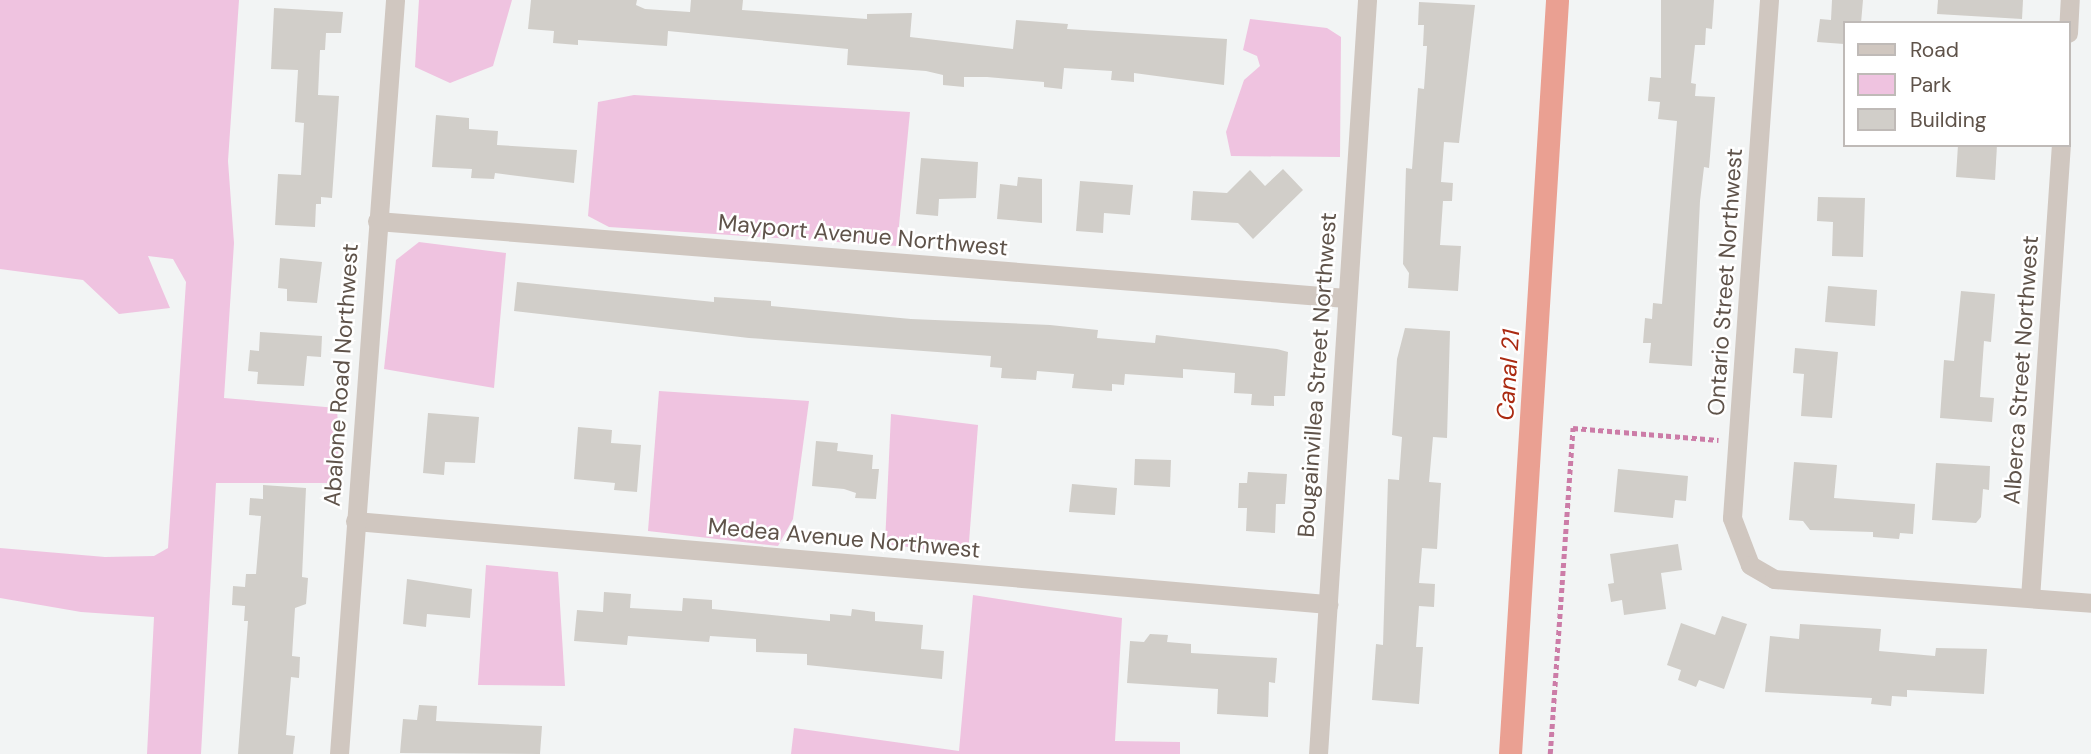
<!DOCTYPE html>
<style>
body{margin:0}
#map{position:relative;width:2091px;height:754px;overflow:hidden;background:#f2f4f4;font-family:"DM Sans",sans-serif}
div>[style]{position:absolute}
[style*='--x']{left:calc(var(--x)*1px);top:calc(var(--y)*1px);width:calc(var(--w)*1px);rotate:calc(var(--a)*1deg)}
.green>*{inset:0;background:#efc3e0}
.canal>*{height:23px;margin:-11.5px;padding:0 11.5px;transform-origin:11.5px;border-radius:11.5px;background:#eaa092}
.building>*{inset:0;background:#d1cec9}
.path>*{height:4.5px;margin-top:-2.25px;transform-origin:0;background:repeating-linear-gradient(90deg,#cc7ca7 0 5px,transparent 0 8.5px)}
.street>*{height:19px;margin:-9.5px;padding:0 9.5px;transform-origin:9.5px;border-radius:9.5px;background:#d0c7c0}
span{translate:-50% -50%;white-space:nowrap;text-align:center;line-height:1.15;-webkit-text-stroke:5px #fff;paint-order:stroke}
.street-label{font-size:23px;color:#5f534a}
.water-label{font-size:24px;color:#aa2a11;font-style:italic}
.legend{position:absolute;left:1843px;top:21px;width:228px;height:126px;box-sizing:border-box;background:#fff;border:2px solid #bfbab7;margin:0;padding:9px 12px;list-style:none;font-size:21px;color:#5f534a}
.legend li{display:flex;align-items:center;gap:14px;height:35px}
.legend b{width:35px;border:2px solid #bfbab7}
</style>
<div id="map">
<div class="green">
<i style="clip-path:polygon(0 0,239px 0,228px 161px,234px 243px,224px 398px,337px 408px,339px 446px,335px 483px,216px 483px,201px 754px,147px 754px,154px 617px,81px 612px,0 598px,0 548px,105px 557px,154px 556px,168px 548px,186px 282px,173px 259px,148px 256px,170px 308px,119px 314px,83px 280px,0 269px)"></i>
<i style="clip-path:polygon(419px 0,512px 0,493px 66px,450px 83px,415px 67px)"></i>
<i style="clip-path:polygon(1250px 19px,1327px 28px,1341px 37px,1340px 157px,1231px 156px,1226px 132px,1244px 80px,1260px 66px,1257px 56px,1243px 50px)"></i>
<i style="clip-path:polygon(634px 95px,910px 112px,897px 246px,609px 227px,588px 216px,598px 102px)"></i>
<i style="clip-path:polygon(419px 242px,506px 253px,494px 388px,384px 369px,396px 260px)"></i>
<i style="clip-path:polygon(659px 391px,809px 401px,793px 519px,778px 546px,648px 531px)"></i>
<i style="clip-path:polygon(891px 414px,978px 425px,968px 555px,885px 544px)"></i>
<i style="clip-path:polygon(486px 565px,558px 572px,565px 686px,478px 685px)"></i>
<i style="clip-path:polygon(973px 595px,1122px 618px,1115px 741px,1180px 742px,1180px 754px,791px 754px,794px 728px,959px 751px)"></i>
</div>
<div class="canal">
<i style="--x:1510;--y:754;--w:755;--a:-86.43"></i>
</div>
<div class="building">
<i style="clip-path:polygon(531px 0,637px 0,636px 5px,645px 9px,690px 12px,691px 0,743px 0,742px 10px,867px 19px,867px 14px,912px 13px,910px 37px,1013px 49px,1016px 20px,1068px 24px,1067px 29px,1227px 39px,1224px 85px,1134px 73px,1134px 82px,1111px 80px,1112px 71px,1064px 68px,1062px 89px,1044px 87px,1044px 82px,987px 77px,964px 77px,964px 87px,943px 85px,943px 75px,926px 71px,847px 65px,848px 49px,668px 31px,667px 46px,578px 40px,578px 45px,553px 43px,554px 31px,528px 29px)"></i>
<i style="clip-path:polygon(1661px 0,1714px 0,1712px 29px,1706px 28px,1705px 45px,1695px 45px,1691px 83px,1696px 84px,1695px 96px,1715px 97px,1709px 168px,1704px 167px,1700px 201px,1692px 366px,1649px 363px,1651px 343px,1643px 343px,1645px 318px,1652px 319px,1653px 303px,1662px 304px,1677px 121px,1658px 119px,1660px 102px,1648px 101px,1650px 77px,1661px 78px)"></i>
<i style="clip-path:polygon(1832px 0,1863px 0,1861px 23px,1844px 23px,1844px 44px,1817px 42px,1820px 19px,1831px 20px)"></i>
<i style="clip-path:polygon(1938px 0,2023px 0,2022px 19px,1937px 14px)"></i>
<i style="clip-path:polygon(1419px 2px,1475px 5px,1459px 143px,1444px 142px,1441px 182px,1453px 183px,1452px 201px,1443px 201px,1440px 245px,1461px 246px,1458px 291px,1408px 288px,1409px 273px,1403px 264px,1406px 168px,1412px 169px,1418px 88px,1424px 89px,1427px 46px,1423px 46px,1424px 25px,1418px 25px)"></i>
<i style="clip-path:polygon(274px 8px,343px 12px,341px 33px,326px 33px,325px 50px,320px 50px,318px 95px,339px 96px,332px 198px,321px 197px,321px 204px,316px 204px,315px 227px,275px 225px,278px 174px,301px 175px,304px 123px,295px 122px,298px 70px,271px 69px)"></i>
<i style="clip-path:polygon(436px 115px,469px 118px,469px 129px,498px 131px,497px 145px,577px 150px,574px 183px,495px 173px,494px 179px,471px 178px,472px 169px,432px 167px)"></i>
<i style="clip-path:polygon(1958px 145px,1997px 145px,1995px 180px,1956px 177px)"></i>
<i style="clip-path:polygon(921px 158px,978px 162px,976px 198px,939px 199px,938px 216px,916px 214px)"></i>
<i style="clip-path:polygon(1283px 169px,1303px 190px,1253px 239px,1238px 223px,1191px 220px,1193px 191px,1227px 193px,1250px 170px,1265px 186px)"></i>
<i style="clip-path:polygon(1018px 177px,1042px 179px,1042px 223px,997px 219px,1000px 184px,1017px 186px)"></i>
<i style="clip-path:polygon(1080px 181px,1133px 185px,1130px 215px,1104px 213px,1103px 233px,1076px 231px)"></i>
<i style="clip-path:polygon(1818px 197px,1865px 198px,1863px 257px,1832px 256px,1833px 222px,1817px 221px)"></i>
<i style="clip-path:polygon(280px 258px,322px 262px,317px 303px,287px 301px,287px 289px,278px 288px)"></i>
<i style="clip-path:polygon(517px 282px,714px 302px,714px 297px,771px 301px,771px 306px,911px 319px,1050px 325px,1098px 330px,1097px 338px,1155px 343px,1156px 335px,1277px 349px,1288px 352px,1285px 396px,1274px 396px,1274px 406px,1251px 405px,1252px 394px,1234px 393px,1235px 373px,1183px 369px,1183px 378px,1125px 374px,1124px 385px,1112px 384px,1112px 391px,1072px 388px,1074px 374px,1037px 371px,1036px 380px,1001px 378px,1002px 368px,990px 367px,991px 356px,749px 338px,514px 311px)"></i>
<i style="clip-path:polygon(1828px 286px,1877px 290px,1875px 326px,1825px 322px)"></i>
<i style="clip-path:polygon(1961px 291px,1995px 294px,1991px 342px,1984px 341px,1980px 397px,1994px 398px,1992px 422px,1940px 418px,1944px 360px,1954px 361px)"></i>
<i style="clip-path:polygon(1405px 328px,1450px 331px,1447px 438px,1433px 437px,1429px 482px,1441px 483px,1437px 549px,1422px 548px,1419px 583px,1435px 584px,1434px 607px,1419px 606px,1416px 647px,1423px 647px,1419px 704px,1372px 700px,1376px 644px,1383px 645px,1388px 479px,1399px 480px,1402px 437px,1392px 435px,1397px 359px)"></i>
<i style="clip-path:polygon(260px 332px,322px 336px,321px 357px,307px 356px,304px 386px,257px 384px,258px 372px,248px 371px,250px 350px,259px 351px)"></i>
<i style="clip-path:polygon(1795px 348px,1838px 352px,1832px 418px,1801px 416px,1804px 374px,1793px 373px)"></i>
<i style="clip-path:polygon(428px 413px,479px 417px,475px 463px,445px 462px,444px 475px,423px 473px)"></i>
<i style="clip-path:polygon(578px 427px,612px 430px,611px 443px,641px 445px,637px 492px,614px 490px,615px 483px,574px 479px)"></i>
<i style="clip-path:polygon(816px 441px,838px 443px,837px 451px,873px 455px,872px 469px,879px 469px,876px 499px,855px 498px,856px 493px,844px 489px,812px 486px)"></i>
<i style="clip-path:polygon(1135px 459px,1171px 460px,1170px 487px,1134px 485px)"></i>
<i style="clip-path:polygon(1794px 462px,1837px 465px,1834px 498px,1915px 504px,1913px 534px,1900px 533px,1899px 539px,1873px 537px,1873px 532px,1810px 530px,1803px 521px,1789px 520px)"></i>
<i style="clip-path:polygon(1936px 463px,1990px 466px,1989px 490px,1983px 489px,1981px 517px,1976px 523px,1932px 520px)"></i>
<i style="clip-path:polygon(1618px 469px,1688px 476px,1686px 501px,1675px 500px,1673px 518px,1614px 512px)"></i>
<i style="clip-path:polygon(1248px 472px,1287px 474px,1285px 504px,1276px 504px,1275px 533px,1246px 531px,1247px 508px,1238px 508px,1239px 483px,1247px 483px)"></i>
<i style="clip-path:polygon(1072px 484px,1117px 488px,1115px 515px,1069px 512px)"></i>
<i style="clip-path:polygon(263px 485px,306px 488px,302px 577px,308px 578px,306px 604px,295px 608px,292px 656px,300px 657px,299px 678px,291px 677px,286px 735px,295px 736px,293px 754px,238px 754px,248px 621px,244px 621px,245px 606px,232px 605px,233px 586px,245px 587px,246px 574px,256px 574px,261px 516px,249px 515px,250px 498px,263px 499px)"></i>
<i style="clip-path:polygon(1678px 544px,1682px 570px,1661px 573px,1666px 609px,1624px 615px,1622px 600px,1611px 602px,1608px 584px,1614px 583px,1610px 554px)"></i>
<i style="clip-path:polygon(407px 579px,472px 589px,470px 618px,427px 614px,426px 627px,403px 624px)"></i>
<i style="clip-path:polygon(604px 592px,631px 594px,630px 608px,682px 611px,683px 598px,712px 600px,712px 609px,830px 621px,830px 614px,851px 616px,852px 609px,875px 612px,875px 621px,923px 625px,921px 649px,944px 651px,942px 679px,807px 665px,807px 654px,756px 652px,756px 639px,710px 636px,709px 642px,628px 636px,627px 645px,574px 641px,577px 610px,603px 612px)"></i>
<i style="clip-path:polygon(1722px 616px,1747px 624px,1724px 689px,1699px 680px,1696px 687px,1678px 680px,1681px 670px,1667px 665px,1681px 623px,1715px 635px)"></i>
<i style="clip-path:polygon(1800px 624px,1881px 629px,1879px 651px,1935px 656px,1936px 648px,1987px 649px,1984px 694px,1907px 690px,1907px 697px,1892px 696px,1891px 706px,1871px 704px,1872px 698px,1765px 692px,1770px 636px,1799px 639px)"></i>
<i style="clip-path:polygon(1150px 634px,1168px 635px,1167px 642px,1191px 644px,1191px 653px,1277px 658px,1275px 683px,1269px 682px,1268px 717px,1217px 714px,1218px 689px,1127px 683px,1130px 641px,1144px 642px)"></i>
<i style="clip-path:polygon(419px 705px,437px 706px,436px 721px,542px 726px,540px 754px,400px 753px,403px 719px,417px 720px)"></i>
</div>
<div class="path">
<i style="--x:1550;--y:754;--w:327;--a:-86"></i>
<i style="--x:1573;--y:428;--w:146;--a:4.7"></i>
</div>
<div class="street">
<i style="--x:1769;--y:0;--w:519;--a:94.09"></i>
<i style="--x:1732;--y:518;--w:50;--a:69"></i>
<i style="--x:1750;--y:565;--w:28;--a:30"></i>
<i style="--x:1774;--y:579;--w:318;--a:4.3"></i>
<i style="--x:2068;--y:33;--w:33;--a:-87"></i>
<i style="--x:377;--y:221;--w:972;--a:4.54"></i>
<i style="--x:355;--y:521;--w:977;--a:4.88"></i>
<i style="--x:2030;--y:598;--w:454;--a:-86.1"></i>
<i style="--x:339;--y:754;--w:756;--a:-85.75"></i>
<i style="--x:1318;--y:754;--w:756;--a:-86.28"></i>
</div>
<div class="street-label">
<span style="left:863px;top:235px;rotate:5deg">Mayport Avenue Northwest</span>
<span style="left:1725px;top:282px;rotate:-86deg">Ontario Street Northwest</span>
<span style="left:2021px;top:370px;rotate:-86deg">Alberca Street Northwest</span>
<span style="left:341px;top:375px;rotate:-86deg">Abalone Road Northwest</span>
<span style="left:1317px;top:375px;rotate:-86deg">Bougainvillea Street Northwest</span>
<span style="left:844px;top:538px;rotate:5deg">Medea Avenue Northwest</span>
</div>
<div class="water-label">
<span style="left:1508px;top:375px;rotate:-86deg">Canal 21</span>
</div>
<ul class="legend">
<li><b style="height:9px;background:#d0c7c0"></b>Road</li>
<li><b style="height:19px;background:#efc3e0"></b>Park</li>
<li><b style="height:19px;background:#d1cec9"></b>Building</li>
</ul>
</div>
